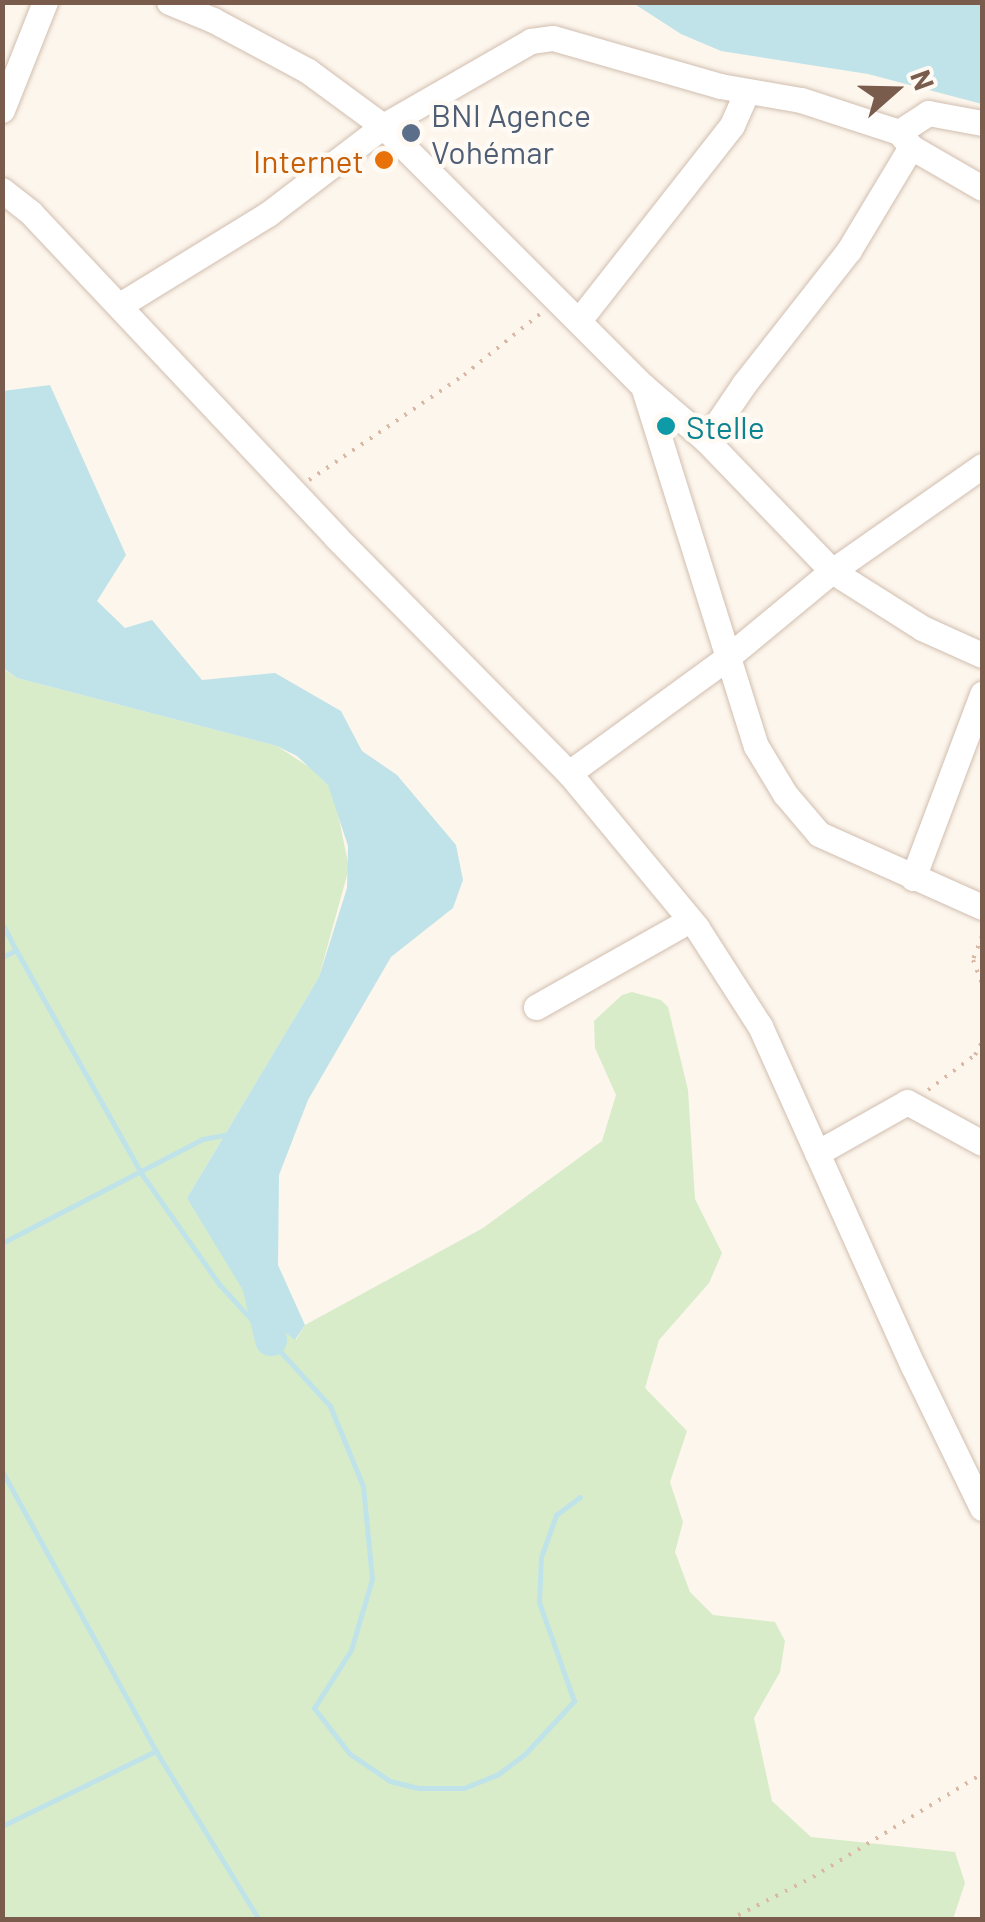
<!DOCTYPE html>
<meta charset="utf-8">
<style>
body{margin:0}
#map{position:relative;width:985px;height:1922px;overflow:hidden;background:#fdf6ec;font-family:Barlow,sans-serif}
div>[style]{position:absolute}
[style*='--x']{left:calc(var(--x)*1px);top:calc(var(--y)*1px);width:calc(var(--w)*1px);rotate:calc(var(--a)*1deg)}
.green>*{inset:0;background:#d8ecc9}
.water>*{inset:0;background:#bfe3e8}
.stream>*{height:5px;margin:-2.5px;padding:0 2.5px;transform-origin:2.5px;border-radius:2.5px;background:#bfe3e8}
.river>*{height:32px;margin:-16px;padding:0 16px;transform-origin:16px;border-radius:16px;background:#bfe3e8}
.path>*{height:4px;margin-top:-2px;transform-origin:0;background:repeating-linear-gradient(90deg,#d9b8a5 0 2.5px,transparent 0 10.5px)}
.roads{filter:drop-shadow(0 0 2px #d1beb0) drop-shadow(0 0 2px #d1beb0)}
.minor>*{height:25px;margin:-12.5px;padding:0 12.5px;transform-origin:12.5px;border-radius:12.5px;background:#fff}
.dots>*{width:28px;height:28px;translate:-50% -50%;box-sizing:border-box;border:5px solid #fffaf3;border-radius:50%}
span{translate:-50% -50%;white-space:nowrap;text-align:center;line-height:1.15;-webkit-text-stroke:9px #fffaf3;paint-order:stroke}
.service-label{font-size:32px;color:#4e5e75}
.left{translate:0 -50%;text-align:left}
.food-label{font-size:32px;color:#c56008}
.right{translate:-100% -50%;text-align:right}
.culture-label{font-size:32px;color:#0d838f}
.frame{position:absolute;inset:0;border:5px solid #7a5c4d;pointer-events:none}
.north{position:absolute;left:845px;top:40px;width:100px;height:100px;-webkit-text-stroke:8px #fffaf3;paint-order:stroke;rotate:70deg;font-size:28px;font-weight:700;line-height:40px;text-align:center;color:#7a5c4d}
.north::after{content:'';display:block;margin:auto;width:35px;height:45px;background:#7a5c4d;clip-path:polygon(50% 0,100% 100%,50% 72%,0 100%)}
</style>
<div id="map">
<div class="green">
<i style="clip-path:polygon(2px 668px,17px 678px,277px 746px,312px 769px,328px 785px,336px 804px,349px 868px,319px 977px,187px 1198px,296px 1340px,305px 1325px,483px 1228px,602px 1141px,616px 1095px,595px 1048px,594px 1021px,622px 995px,632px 992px,661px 1000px,668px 1007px,688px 1090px,695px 1199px,722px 1253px,709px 1283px,659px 1340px,645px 1388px,687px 1431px,670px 1482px,683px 1522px,675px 1552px,690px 1592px,713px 1615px,775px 1622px,785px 1641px,780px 1672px,754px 1718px,772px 1801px,811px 1837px,955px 1852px,965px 1883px,953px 1919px,3px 1919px)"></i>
</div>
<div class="water">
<i style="clip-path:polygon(633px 3px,982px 3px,982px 104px,868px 74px,721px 51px,681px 34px)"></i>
<i style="clip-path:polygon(50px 385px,126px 555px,97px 601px,125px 628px,152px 620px,202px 680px,275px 673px,341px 711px,362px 751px,397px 775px,456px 845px,463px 880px,453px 908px,391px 957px,308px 1100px,279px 1175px,278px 1265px,305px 1325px,295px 1340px,253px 1307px,187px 1198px,319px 977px,347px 888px,348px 846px,328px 785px,297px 756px,277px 746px,17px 678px,3px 668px,3px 391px)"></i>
</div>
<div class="stream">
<i style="--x:2;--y:923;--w:30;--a:63"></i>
<i style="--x:16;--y:950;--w:16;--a:153"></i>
<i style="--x:16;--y:950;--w:256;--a:60.7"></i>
<i style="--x:141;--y:1173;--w:136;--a:54.9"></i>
<i style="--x:219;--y:1284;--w:165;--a:47.7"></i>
<i style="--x:330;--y:1406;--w:87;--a:67.6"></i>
<i style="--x:363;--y:1486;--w:93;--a:84.5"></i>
<i style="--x:372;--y:1579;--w:74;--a:106.5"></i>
<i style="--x:351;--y:1650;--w:69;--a:122.5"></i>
<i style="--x:314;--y:1708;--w:58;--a:52"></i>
<i style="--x:350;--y:1754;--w:48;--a:34"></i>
<i style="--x:390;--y:1781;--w:30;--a:14"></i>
<i style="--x:419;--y:1788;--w:45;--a:0"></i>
<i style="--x:464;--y:1788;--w:35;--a:-22"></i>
<i style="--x:497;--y:1775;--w:34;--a:-37"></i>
<i style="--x:524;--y:1755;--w:74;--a:-47.2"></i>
<i style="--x:574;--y:1701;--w:105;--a:-109.5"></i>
<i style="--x:539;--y:1602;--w:45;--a:-87.5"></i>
<i style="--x:541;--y:1557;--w:45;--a:-70.3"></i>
<i style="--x:556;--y:1515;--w:30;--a:-37"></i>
<i style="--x:2;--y:1243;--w:226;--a:-27.4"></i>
<i style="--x:203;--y:1139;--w:32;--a:-11"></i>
<i style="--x:2;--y:1471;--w:320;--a:61.2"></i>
<i style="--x:156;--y:1751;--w:198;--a:58.6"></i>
<i style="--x:2;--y:1826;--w:171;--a:-26"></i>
</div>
<div class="river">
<i style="--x:256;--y:1276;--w:66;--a:76.8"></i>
</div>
<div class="path">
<i style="--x:309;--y:480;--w:187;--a:-34.1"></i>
<i style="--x:464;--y:375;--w:97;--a:-38.8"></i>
<i style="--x:982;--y:936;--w:26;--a:111"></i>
<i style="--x:973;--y:960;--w:25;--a:69"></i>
<i style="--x:928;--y:1090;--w:59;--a:-36.7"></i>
<i style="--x:975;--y:1055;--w:15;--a:-62"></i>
<i style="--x:729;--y:1920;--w:94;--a:-27.1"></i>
<i style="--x:813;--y:1877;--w:198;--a:-31.4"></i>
</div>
<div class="roads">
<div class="minor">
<i style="--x:169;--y:2;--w:48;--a:22.2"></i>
<i style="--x:213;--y:20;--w:108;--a:28.2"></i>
<i style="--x:308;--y:71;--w:93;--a:36.3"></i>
<i style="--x:383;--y:126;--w:368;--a:45"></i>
<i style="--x:643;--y:386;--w:83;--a:40.6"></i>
<i style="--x:706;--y:440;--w:182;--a:46.1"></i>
<i style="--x:832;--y:571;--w:107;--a:32.3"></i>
<i style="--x:922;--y:628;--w:66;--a:24.2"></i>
<i style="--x:2;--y:110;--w:116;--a:-68.3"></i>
<i style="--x:899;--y:132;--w:35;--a:-33"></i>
<i style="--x:928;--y:113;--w:55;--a:10.5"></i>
<i style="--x:2;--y:190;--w:37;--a:38"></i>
<i style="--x:31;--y:213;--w:445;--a:46.7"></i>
<i style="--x:336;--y:537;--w:332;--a:45.4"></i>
<i style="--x:569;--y:773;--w:201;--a:50.4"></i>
<i style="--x:697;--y:928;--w:117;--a:57.3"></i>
<i style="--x:760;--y:1026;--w:373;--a:65.8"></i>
<i style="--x:913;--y:1366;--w:158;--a:64.1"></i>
<i style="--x:120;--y:305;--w:174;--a:-31.6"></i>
<i style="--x:268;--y:214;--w:145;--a:-37.4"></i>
<i style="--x:383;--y:126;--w:171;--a:-29.9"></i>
<i style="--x:531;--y:41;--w:22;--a:-8"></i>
<i style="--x:553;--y:38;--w:174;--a:16"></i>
<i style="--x:720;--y:86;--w:82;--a:9.8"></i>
<i style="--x:801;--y:100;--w:103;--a:18.1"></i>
<i style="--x:899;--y:132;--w:19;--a:51"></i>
<i style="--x:911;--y:147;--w:82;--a:30"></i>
<i style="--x:580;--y:319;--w:246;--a:-51.9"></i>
<i style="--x:732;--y:125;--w:36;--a:-66"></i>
<i style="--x:643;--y:386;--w:377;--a:72.6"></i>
<i style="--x:756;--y:746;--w:56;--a:58.9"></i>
<i style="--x:785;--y:794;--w:52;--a:49.6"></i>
<i style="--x:819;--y:834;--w:179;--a:24.1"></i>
<i style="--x:706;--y:440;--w:68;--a:-55.8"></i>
<i style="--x:744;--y:384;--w:170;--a:-51.9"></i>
<i style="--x:849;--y:250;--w:120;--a:-59"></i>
<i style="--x:569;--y:773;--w:197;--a:-36.1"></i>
<i style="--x:728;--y:657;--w:135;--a:-39.6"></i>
<i style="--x:832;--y:571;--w:183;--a:-35"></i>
<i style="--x:913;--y:878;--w:197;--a:-69.4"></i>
<i style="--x:536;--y:1007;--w:177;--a:-29.5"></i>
<i style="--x:817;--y:1153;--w:103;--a:-29.5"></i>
<i style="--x:907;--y:1102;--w:85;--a:28.7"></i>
</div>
</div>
<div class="dots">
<i style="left:411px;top:133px;background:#5c6f8a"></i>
<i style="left:384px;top:160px;background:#e8710a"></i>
<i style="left:666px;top:426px;background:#0f9aa8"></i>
</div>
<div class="service-label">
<span class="left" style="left:431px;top:133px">BNI Agence<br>Vohémar</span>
</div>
<div class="food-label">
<span class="right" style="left:364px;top:160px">Internet</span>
</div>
<div class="culture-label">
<span class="left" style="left:686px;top:426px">Stelle</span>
</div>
<div class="frame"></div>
<div class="north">N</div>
</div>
